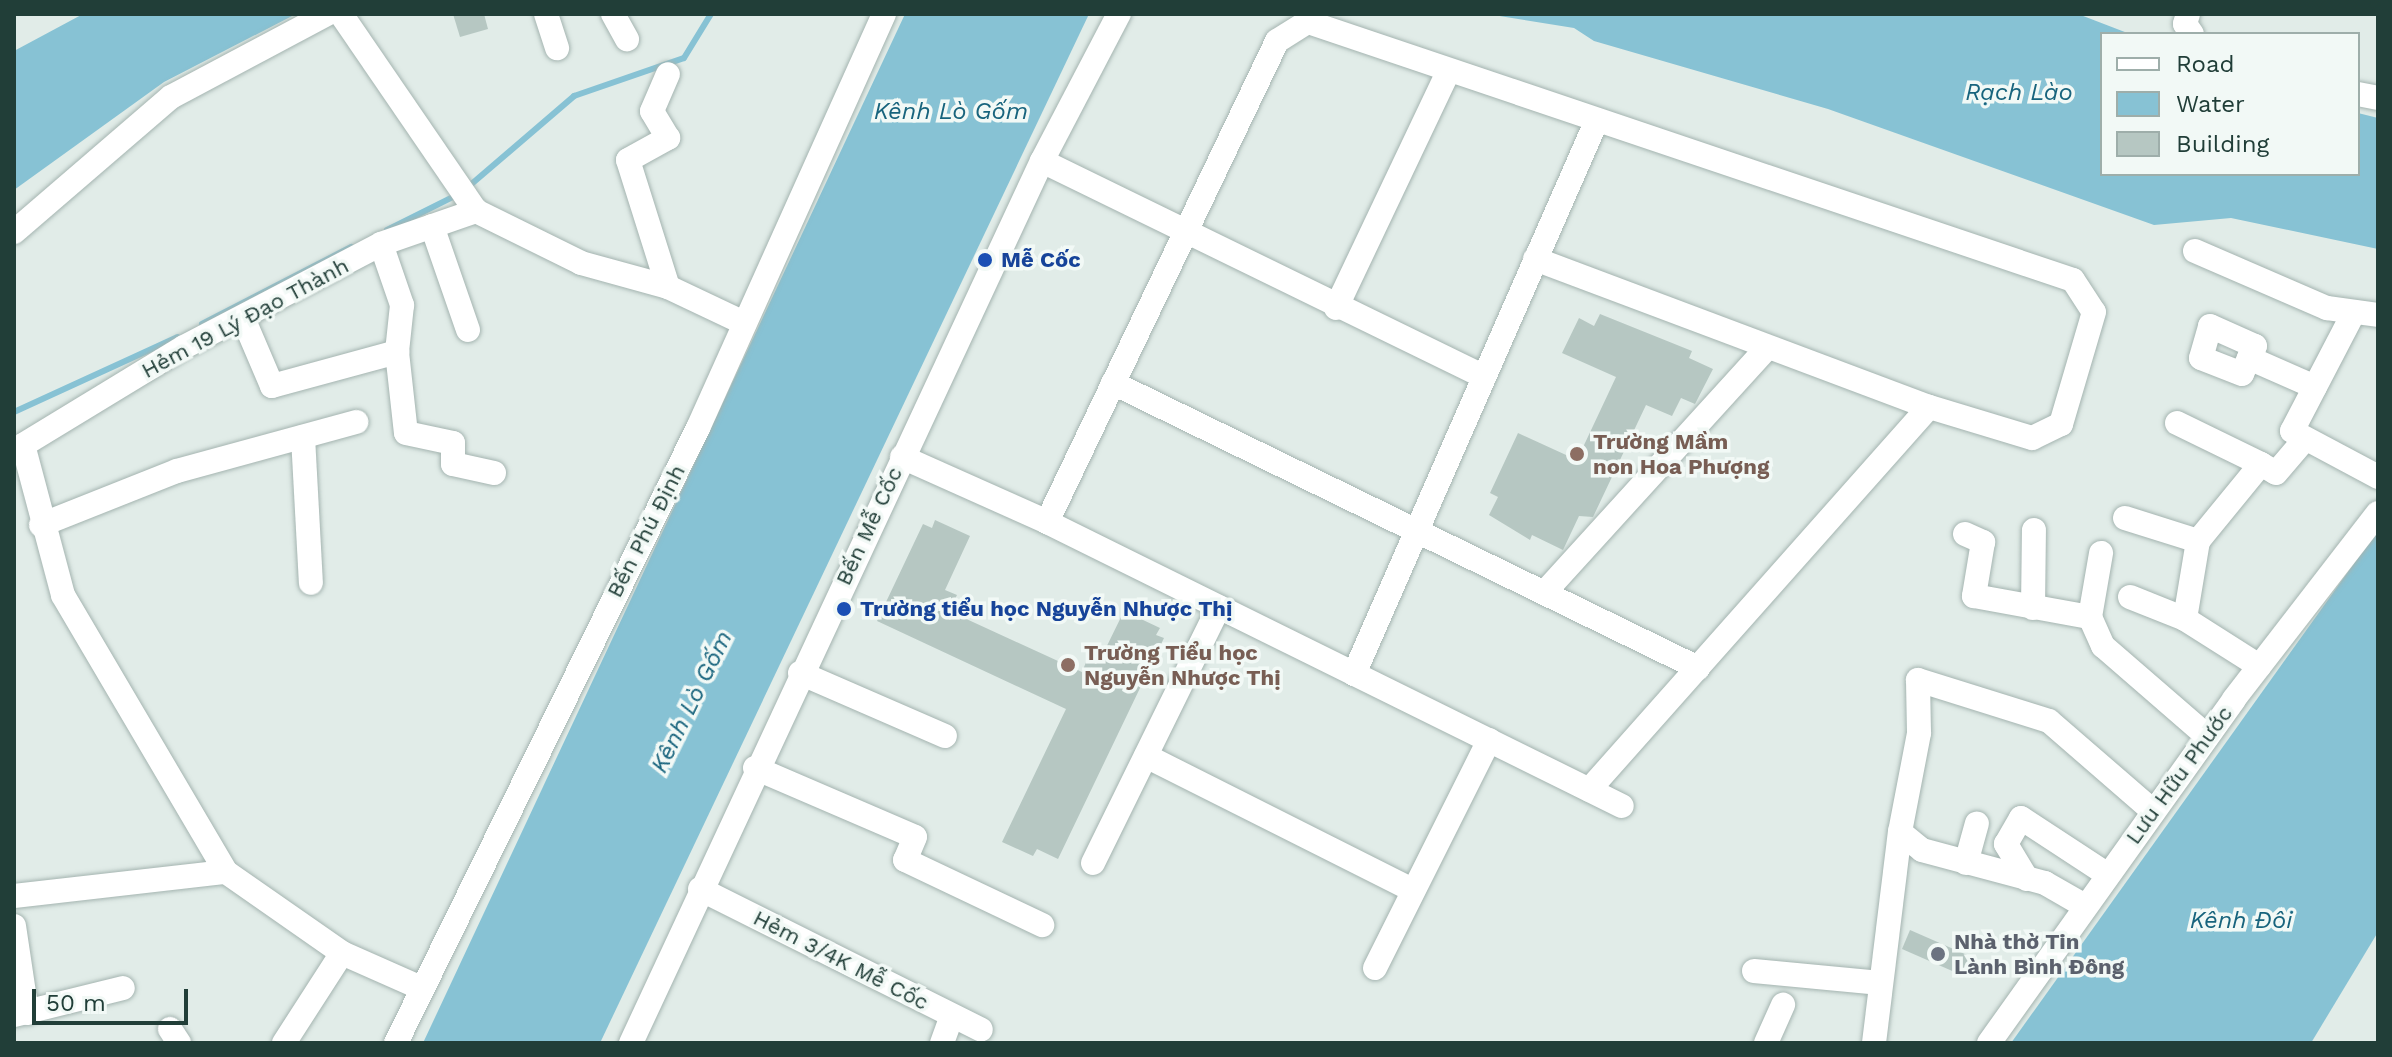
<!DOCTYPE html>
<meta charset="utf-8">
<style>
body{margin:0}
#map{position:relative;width:2392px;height:1057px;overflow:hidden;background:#e1ece8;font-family:"Work Sans",sans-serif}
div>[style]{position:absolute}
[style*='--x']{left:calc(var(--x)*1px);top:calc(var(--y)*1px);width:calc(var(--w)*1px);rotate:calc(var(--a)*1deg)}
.water>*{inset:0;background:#87c2d4}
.stream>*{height:6px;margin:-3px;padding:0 3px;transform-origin:3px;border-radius:3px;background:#87c2d4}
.building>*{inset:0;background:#b6c7c2}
.roads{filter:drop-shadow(0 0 2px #a4b4b0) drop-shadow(0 0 2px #a4b4b0)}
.minor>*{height:24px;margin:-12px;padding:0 12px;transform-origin:12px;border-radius:12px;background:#fff}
.dots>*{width:22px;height:22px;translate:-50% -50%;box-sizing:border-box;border:4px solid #f2f9f6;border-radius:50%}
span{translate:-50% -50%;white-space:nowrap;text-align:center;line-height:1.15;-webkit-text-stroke:7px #f2f9f6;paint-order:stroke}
.transit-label{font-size:22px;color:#164399;font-weight:700}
.left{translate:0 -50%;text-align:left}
.street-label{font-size:22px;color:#213e38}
.education-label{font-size:22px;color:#785e54;font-weight:700}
.worship-label{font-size:22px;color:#5b616d;font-weight:700}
.water-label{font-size:24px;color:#18647d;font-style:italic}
.frame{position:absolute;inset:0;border:16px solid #213e38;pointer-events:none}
.legend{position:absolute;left:2100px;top:32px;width:260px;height:144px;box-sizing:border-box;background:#f2f9f6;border:2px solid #9eaeaa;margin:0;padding:10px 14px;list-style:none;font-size:24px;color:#213e38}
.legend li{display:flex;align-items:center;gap:16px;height:40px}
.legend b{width:40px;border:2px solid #9eaeaa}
.scale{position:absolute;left:32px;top:989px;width:156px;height:36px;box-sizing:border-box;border:4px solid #213e38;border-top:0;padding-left:10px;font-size:24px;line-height:28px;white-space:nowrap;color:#213e38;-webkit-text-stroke:6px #f2f9f6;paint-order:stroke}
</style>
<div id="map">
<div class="water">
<i style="clip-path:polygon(83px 14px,296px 14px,164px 82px,14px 190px,14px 51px)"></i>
<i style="clip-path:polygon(905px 14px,1089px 14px,600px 1043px,423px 1043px)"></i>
<i style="clip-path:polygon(1487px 14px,2078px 14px,2130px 34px,2102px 34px,2102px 174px,2358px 174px,2358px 113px,2378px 118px,2378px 249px,2231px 218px,2154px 225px,1828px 109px,1594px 41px,1574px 28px)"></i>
<i style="clip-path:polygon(2378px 530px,2378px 932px,2311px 1043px,2011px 1043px)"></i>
</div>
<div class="stream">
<i style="--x:468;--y:187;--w:140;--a:-40.6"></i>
<i style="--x:574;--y:96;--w:116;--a:-19.1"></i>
<i style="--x:684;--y:58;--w:52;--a:-58.5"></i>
<i style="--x:387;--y:230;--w:80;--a:-26.6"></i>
<i style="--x:202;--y:324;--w:168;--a:-27.3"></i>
<i style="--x:14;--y:412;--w:180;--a:-24.6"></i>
</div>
<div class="building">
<i style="clip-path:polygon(453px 14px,484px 14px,488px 29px,460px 37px)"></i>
<i style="clip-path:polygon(1600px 314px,1692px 351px,1689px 358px,1713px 369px,1695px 404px,1681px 398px,1672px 416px,1646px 405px,1593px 517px,1579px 516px,1563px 550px,1532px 535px,1530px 540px,1489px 515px,1498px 497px,1490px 493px,1518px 433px,1577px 460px,1616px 377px,1562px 353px,1579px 318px,1594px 326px)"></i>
<i style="clip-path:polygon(935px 520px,970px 536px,945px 590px,957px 595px,949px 611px,1082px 672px,1089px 655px,1100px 660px,1124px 611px,1160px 628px,1156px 635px,1164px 638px,1058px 859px,1037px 849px,1033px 856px,1002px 842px,1066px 709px,877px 621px,923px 524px,932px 528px)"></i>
<i style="clip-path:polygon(1910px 930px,1974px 958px,1966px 977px,1902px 949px)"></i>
</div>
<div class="roads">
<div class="minor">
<i style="--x:341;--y:14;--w:239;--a:55.6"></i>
<i style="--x:476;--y:211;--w:117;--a:26.3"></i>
<i style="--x:581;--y:263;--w:90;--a:15.4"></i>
<i style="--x:668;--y:287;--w:84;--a:25.3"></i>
<i style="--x:546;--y:14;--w:36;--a:72"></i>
<i style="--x:613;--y:14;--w:29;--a:61"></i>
<i style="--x:2188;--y:14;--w:10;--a:107"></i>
<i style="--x:2185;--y:24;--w:12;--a:55"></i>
<i style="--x:2358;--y:94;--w:20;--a:11"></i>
<i style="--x:1042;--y:161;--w:492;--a:26"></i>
<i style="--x:432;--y:226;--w:110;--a:70.9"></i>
<i style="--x:14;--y:232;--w:207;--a:-40.7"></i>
<i style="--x:171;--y:97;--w:177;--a:-28"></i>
<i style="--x:381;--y:244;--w:65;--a:71"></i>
<i style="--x:402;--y:305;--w:47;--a:96.1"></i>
<i style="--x:397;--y:352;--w:81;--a:83.7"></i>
<i style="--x:406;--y:433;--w:48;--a:12"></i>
<i style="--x:453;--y:443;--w:21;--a:90"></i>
<i style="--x:453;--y:464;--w:42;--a:12.4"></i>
<i style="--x:2195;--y:251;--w:144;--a:23.4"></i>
<i style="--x:2327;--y:308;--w:51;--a:7.8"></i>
<i style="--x:1535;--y:259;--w:421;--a:20.6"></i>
<i style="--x:668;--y:287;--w:133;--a:-107.5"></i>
<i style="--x:628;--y:160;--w:46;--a:-28.8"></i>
<i style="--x:668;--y:138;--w:31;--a:-121"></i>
<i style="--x:652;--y:111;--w:40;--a:-66.6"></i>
<i style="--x:1336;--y:308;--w:263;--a:-64.6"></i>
<i style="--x:2354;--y:312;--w:134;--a:117.5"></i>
<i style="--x:2292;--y:431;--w:98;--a:28.1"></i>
<i style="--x:243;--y:318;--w:74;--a:66.9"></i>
<i style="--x:272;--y:386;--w:130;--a:-15.2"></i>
<i style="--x:2249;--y:358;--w:17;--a:114"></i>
<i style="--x:2242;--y:374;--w:44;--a:-158.7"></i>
<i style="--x:2201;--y:358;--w:33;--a:-74"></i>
<i style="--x:2210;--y:326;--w:49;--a:24"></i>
<i style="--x:2255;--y:346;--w:13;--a:117"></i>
<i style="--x:2249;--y:358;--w:72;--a:23.7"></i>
<i style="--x:1113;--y:383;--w:651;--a:25.97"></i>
<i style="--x:2177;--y:423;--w:93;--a:26"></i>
<i style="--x:2261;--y:464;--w:99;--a:129.3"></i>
<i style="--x:2198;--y:541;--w:79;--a:99.5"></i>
<i style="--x:2185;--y:619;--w:88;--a:32.4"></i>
<i style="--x:303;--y:437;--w:146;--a:86.9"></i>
<i style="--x:902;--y:457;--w:159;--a:24.1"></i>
<i style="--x:1047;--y:522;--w:641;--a:26.29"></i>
<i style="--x:2261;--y:464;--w:17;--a:31"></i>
<i style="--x:2276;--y:473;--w:45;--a:-49.5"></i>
<i style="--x:2125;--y:518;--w:77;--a:17.5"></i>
<i style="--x:1047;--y:522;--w:533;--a:-64.44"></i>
<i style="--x:1277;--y:41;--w:36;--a:-32"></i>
<i style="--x:1308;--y:22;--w:807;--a:18.64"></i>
<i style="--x:2073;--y:280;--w:38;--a:57"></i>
<i style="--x:2094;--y:312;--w:117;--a:106.4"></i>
<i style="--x:2061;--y:424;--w:32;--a:154"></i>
<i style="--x:2032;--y:438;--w:108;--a:-163.2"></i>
<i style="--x:1929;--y:407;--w:512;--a:131.6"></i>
<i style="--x:41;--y:525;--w:146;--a:-21.7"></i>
<i style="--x:177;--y:471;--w:186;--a:-15.3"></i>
<i style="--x:1965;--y:534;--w:20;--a:24"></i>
<i style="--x:1983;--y:542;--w:55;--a:99.5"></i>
<i style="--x:1974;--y:596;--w:118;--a:10.3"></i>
<i style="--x:2090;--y:617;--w:32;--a:66"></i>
<i style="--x:2103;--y:646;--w:138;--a:40.9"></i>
<i style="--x:1544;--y:593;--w:330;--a:-47.7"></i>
<i style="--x:2130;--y:597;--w:59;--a:21.8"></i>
<i style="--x:2033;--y:608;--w:78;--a:-89.3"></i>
<i style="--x:2090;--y:617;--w:65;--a:-80.2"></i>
<i style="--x:800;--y:673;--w:158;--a:23.5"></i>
<i style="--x:1354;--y:674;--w:605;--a:-66.32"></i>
<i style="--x:1146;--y:756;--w:298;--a:26.7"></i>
<i style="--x:755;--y:768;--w:174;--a:23.3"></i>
<i style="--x:915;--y:837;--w:25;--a:113"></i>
<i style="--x:905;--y:860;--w:152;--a:25.4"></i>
<i style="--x:1093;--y:863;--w:285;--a:-63.8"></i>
<i style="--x:1966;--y:863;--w:41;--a:-74.6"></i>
<i style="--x:226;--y:872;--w:321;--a:-120.5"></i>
<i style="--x:63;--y:595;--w:155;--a:-104.9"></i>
<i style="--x:23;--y:445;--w:188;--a:-31.3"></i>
<i style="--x:184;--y:347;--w:222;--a:-27.6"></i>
<i style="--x:381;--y:244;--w:101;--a:-19.2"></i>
<i style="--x:2027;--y:879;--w:41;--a:-121"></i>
<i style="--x:2006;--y:844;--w:30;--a:-60"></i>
<i style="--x:2021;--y:818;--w:104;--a:33.2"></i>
<i style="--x:700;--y:889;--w:314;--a:26.6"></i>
<i style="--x:14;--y:896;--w:213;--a:-6.5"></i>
<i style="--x:226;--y:872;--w:141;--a:34.9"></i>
<i style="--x:342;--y:953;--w:84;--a:23.8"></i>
<i style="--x:2085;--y:906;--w:46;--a:-150.1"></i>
<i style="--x:2045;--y:883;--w:127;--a:-165"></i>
<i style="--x:1922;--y:850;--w:28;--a:-141"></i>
<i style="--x:1900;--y:832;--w:101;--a:-79.1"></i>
<i style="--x:1919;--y:733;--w:53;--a:-91.1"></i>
<i style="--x:1918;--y:680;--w:137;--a:17.4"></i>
<i style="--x:2049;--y:721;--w:138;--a:40.9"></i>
<i style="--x:14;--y:926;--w:88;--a:81.5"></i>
<i style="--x:1375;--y:968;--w:255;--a:-63.4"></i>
<i style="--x:1754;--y:971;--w:127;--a:5.4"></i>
<i style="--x:14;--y:1015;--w:112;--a:-13.9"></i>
<i style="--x:170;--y:1029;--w:17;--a:57"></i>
<i style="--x:284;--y:1043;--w:107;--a:-57.2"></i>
<i style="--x:396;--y:1043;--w:685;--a:-63.85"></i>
<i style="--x:698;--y:428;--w:454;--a:-65.8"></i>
<i style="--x:631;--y:1043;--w:973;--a:-65.02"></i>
<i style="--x:1042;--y:161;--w:166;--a:-62.4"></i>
<i style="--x:942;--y:1043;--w:29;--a:-70"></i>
<i style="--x:1766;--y:1043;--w:42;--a:-65.9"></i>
<i style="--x:1874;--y:1043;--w:213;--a:-83"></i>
<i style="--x:1989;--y:1043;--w:422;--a:-54.5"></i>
<i style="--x:2234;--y:699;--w:235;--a:-52.3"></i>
</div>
</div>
<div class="dots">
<i style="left:985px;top:260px;background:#1a4fb4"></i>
<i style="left:1577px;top:454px;background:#8d6e63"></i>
<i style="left:844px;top:609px;background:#1a4fb4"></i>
<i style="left:1068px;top:665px;background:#8d6e63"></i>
<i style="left:1938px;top:954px;background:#6b7280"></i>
</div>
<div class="transit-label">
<span class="left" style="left:1001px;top:260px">Mễ Cốc</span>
<span class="left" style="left:860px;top:609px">Trường tiểu học Nguyễn Nhược Thị</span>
</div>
<div class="street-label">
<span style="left:245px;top:318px;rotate:-28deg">Hẻm 19 Lý Đạo Thành</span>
<span style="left:869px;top:526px;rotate:-65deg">Bến Mễ Cốc</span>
<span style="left:646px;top:531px;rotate:-63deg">Bến Phú Định</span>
<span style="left:2179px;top:775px;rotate:-54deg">Lưu Hữu Phước</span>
<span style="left:841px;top:960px;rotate:27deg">Hẻm 3/4K Mễ Cốc</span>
</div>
<div class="education-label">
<span class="left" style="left:1593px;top:454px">Trường Mầm<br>non Hoa Phượng</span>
<span class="left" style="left:1084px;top:665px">Trường Tiểu học<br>Nguyễn Nhược Thị</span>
</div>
<div class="worship-label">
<span class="left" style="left:1954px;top:954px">Nhà thờ Tin<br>Lành Bình Đông</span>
</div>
<div class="water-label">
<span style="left:2019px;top:93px">Rạch Lào</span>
<span style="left:951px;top:112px">Kênh Lò Gốm</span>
<span style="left:692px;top:702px;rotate:-64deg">Kênh Lò Gốm</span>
<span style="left:2241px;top:921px">Kênh Đôi</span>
</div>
<div class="frame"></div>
<ul class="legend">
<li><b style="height:10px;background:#fff"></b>Road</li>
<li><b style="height:22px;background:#87c2d4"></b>Water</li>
<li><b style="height:22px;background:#b6c7c2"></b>Building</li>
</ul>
<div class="scale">50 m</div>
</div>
